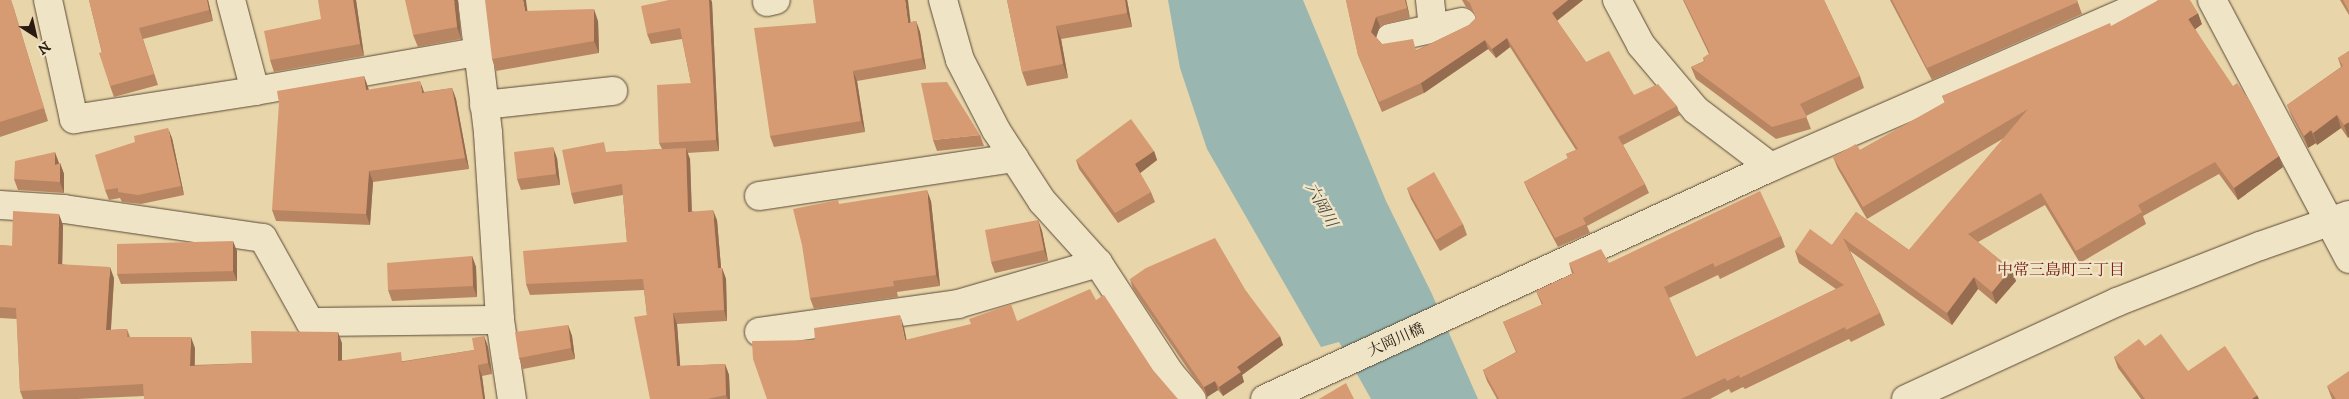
<!DOCTYPE html>
<meta charset="utf-8">
<style>
body{margin:0}
#map{position:relative;width:2349px;height:399px;overflow:hidden;background:#e8d5a9;font-family:"IM FELL DW Pica","Noto Serif JP",serif}
div>[style]{position:absolute}
[style*='--x']{left:calc(var(--x)*1px);top:calc(var(--y)*1px);width:calc(var(--w)*1px);rotate:calc(var(--a)*1deg)}
.water>*{inset:0;background:#99b7b0}
.roads{filter:drop-shadow(0 0 1px #5a4937) drop-shadow(0 0 1px #5a4937)}
.street>*{height:28px;margin:-14px;padding:0 14px;transform-origin:14px;border-radius:14px;background:#f0e4c7}
.secondary>*{height:28px;margin:-14px;padding:0 14px;transform-origin:14px;border-radius:14px;background:#f0e4c7}
.wall>*{inset:0;background:#b88563}
.shaded-wall>*{inset:0;background:#966c50}
.building>*{inset:0;background:#d69b73}
span{translate:-50% -50%;white-space:nowrap;text-align:center;line-height:1.15;-webkit-text-stroke:4.5px #f0e4c7;paint-order:stroke}
.street-label{font-size:15px;color:#2a1a11}
.water-label{font-size:16px;color:#4b4941;font-style:italic}
.neighbourhood-label{font-size:16px;color:#7a1f14}
.north{position:absolute;left:10px;top:10px;width:50px;height:50px;-webkit-text-stroke:4px #f0e4c7;paint-order:stroke;rotate:145deg;font-size:14px;font-weight:700;line-height:20px;text-align:center;color:#2a1a11}
.north::after{content:'';display:block;margin:auto;width:18px;height:22px;background:#2a1a11;clip-path:polygon(50% 0,100% 100%,50% 72%,0 100%)}
</style>
<div id="map">
<div class="water">
<i style="clip-path:polygon(1168px 0,1303px 0,1386px 201px,1431px 292px,1478px 399px,1371px 399px,1339px 342px,1321px 347px,1207px 149px,1180px 68px)"></i>
</div>
<div class="roads">
<div class="street">
<i style="--x:48;--y:0;--w:122;--a:77.7"></i>
<i style="--x:74;--y:119;--w:183;--a:-8.8"></i>
<i style="--x:231;--y:0;--w:94;--a:75.2"></i>
<i style="--x:255;--y:91;--w:225;--a:-10"></i>
<i style="--x:472;--y:0;--w:134;--a:83.1"></i>
<i style="--x:488;--y:133;--w:187;--a:86.3"></i>
<i style="--x:500;--y:320;--w:80;--a:81.4"></i>
<i style="--x:943;--y:0;--w:62;--a:74.2"></i>
<i style="--x:960;--y:60;--w:79;--a:62.8"></i>
<i style="--x:996;--y:130;--w:85;--a:57.1"></i>
<i style="--x:1042;--y:201;--w:84;--a:47.9"></i>
<i style="--x:1098;--y:263;--w:131;--a:56.8"></i>
<i style="--x:1170;--y:373;--w:34;--a:50"></i>
<i style="--x:1430;--y:0;--w:28;--a:84"></i>
<i style="--x:1617;--y:0;--w:51;--a:61.9"></i>
<i style="--x:1641;--y:45;--w:85;--a:49.8"></i>
<i style="--x:1696;--y:110;--w:94;--a:37.2"></i>
<i style="--x:2212;--y:0;--w:293;--a:62.1"></i>
<i style="--x:767;--y:2;--w:9;--a:-13"></i>
<i style="--x:1390;--y:38;--w:74;--a:-12.5"></i>
<i style="--x:484;--y:105;--w:130;--a:-6.2"></i>
<i style="--x:759;--y:196;--w:258;--a:-8.5"></i>
<i style="--x:0;--y:205;--w:64;--a:3.6"></i>
<i style="--x:64;--y:209;--w:201;--a:8.3"></i>
<i style="--x:263;--y:238;--w:96;--a:60.8"></i>
<i style="--x:310;--y:322;--w:190;--a:-0.6"></i>
<i style="--x:759;--y:332;--w:201;--a:-8"></i>
<i style="--x:958;--y:304;--w:146;--a:-16.3"></i>
<i style="--x:1265;--y:399;--w:557;--a:-24.63"></i>
<i style="--x:1771;--y:167;--w:417;--a:-23.6"></i>
</div>
<div class="secondary">
<i style="--x:1906;--y:399;--w:232;--a:-24.7"></i>
<i style="--x:2117;--y:302;--w:154;--a:-21.4"></i>
<i style="--x:2260;--y:246;--w:94;--a:-19.2"></i>
</div>
</div>
<div class="wall">
<i style="clip-path:polygon(0 0,11px 0,48px 121px,0 137px)"></i>
<i style="clip-path:polygon(89px 0,208px 0,213px 21px,143px 39px,158px 85px,114px 97px,110px 86px)"></i>
<i style="clip-path:polygon(356px 0,364px 56px,274px 72px,270px 60px,321px 19px)"></i>
<i style="clip-path:polygon(458px 0,461px 39px,418px 47px,413px 35px)"></i>
<i style="clip-path:polygon(669px 0,711px 0,712px 2px,719px 151px,687px 153px,690px 159px,692px 211px,717px 220px,721px 268px,722px 268px,726px 279px,727px 321px,677px 324px,680px 366px,725px 364px,729px 375px,730px 399px,650px 399px,647px 315px,644px 290px,530px 295px,526px 284px,627px 242px,623px 195px,574px 204px,571px 193px,607px 152px,662px 149px,659px 143px,691px 83px,682px 39px,651px 44px,647px 34px)"></i>
<i style="clip-path:polygon(1007px 0,1127px 0,1132px 27px,1061px 39px,1068px 78px,1027px 86px,1022px 72px)"></i>
<i style="clip-path:polygon(1346px 0,1406px 0,1410px 18px,1380px 26px,1376px 37px,1382px 44px,1417px 50px,1469px 25px,1476px 18px,1474px 12px,1466px 7px,1462px 0,1583px 0,1557px 21px,1586px 62px,1634px 95px,1677px 106px,1680px 115px,1623px 145px,1645px 184px,1649px 193px,1587px 226px,1590px 233px,1558px 247px,1528px 191px,1524px 182px,1568px 158px,1566px 154px,1576px 150px,1510px 47px,1496px 58px,1488px 49px,1424px 93px,1382px 112px,1358px 55px)"></i>
<i style="clip-path:polygon(1683px 0,1824px 0,1860px 76px,1864px 88px,1806px 116px,1811px 129px,1776px 139px,1696px 79px,1691px 67px,1704px 61px,1703px 58px,1709px 54px)"></i>
<i style="clip-path:polygon(1890px 0,2077px 0,2082px 14px,1932px 80px)"></i>
<i style="clip-path:polygon(2340px 0,2349px 0,2349px 15px)"></i>
<i style="clip-path:polygon(528px 11px,598px 21px,599px 53px,496px 71px,492px 59px)"></i>
<i style="clip-path:polygon(916px 21px,920px 32px,926px 69px,857px 81px,865px 132px,774px 147px,770px 136px,816px 23px,911px 22px)"></i>
<i style="clip-path:polygon(2202px 24px,2195px 29px,2283px 167px,2238px 200px,2219px 174px,2143px 216px,2146px 224px,2080px 263px,2045px 205px,1978px 242px,2011px 269px,2016px 281px,1996px 304px,1978px 289px,1952px 325px,1850px 251px,1880px 313px,1885px 325px,1851px 342px,1849px 339px,1745px 389px,1743px 387px,1731px 393px,1729px 389px,1710px 399px,1497px 399px,1487px 381px,1483px 370px,1516px 352px,1503px 322px,1542px 305px,1536px 291px,1572px 274px,1569px 263px,1609px 263px,1781px 236px,1785px 247px,1720px 279px,1718px 275px,1669px 298px,1696px 357px,1836px 289px,1799px 263px,1795px 251px,1832px 245px,1856px 212px,1909px 250px,2004px 138px,1867px 219px,1838px 169px,1833px 157px,1860px 150px,1945px 103px,1942px 96px,2111px 26px)"></i>
<i style="clip-path:polygon(2349px 51px,2348px 138px,2341px 128px,2317px 145px,2316px 143px,2308px 148px,2292px 117px,2287px 105px,2341px 67px,2338px 58px)"></i>
<i style="clip-path:polygon(364px 76px,369px 90px,424px 92px,452px 88px,456px 99px,469px 169px,373px 182px,370px 225px,276px 221px,272px 210px)"></i>
<i style="clip-path:polygon(980px 135px,984px 146px,937px 151px,933px 140px)"></i>
<i style="clip-path:polygon(172px 138px,184px 195px,141px 204px,122px 202px,120px 198px,109px 200px,105px 190px)"></i>
<i style="clip-path:polygon(1154px 151px,1157px 160px,1140px 173px,1151px 192px,1155px 202px,1118px 223px,1079px 169px,1076px 160px)"></i>
<i style="clip-path:polygon(557px 158px,560px 185px,521px 190px,517px 179px)"></i>
<i style="clip-path:polygon(60px 163px,64px 174px,64px 193px,18px 190px,14px 179px)"></i>
<i style="clip-path:polygon(1407px 188px,1463px 224px,1467px 235px,1440px 251px,1411px 199px)"></i>
<i style="clip-path:polygon(931px 201px,940px 286px,897px 292px,898px 297px,814px 309px,810px 298px,840px 204px)"></i>
<i style="clip-path:polygon(1038px 220px,1042px 231px,1048px 261px,995px 273px,991px 262px)"></i>
<i style="clip-path:polygon(63px 225px,62px 264px,114px 278px,111px 330px,127px 329px,130px 337px,195px 348px,195px 365px,252px 363px,342px 343px,342px 360px,404px 361px,474px 350px,484px 336px,488px 347px,492px 374px,482px 376px,485px 399px,144px 399px,144px 396px,78px 399px,23px 399px,20px 391px,17px 319px,0 318px,0 245px,12px 246px)"></i>
<i style="clip-path:polygon(237px 251px,237px 281px,121px 284px,117px 274px)"></i>
<i style="clip-path:polygon(472px 256px,476px 267px,477px 297px,392px 301px,388px 290px)"></i>
<i style="clip-path:polygon(1130px 279px,1246px 291px,1283px 345px,1242px 375px,1244px 382px,1223px 396px,1218px 390px,1207px 397px,1133px 289px)"></i>
<i style="clip-path:polygon(568px 325px,572px 336px,575px 359px,523px 369px,519px 358px)"></i>
<i style="clip-path:polygon(2145px 346px,2188px 371px,2259px 399px,2141px 399px,2118px 368px,2114px 357px)"></i>
<i style="clip-path:polygon(2327px 386px,2349px 399px,2332px 399px)"></i>
</div>
<div class="shaded-wall">
<i style="clip-path:polygon(11px 0,14px 9px,48px 121px,44px 108px)"></i>
<i style="clip-path:polygon(207px 0,208px 0,213px 21px,209px 10px)"></i>
<i style="clip-path:polygon(353px 0,356px 0,364px 56px,360px 44px)"></i>
<i style="clip-path:polygon(454px 0,458px 0,461px 39px,457px 27px)"></i>
<i style="clip-path:polygon(523px 0,526px 0,529px 23px,525px 11px)"></i>
<i style="clip-path:polygon(709px 0,711px 0,712px 2px,719px 151px,716px 140px)"></i>
<i style="clip-path:polygon(905px 0,908px 0,912px 34px,908px 23px)"></i>
<i style="clip-path:polygon(1125px 0,1127px 0,1132px 27px,1127px 13px)"></i>
<i style="clip-path:polygon(1405px 0,1406px 0,1410px 18px,1407px 8px)"></i>
<i style="clip-path:polygon(1568px 0,1583px 0,1555px 22px,1552px 13px)"></i>
<i style="clip-path:polygon(594px 9px,598px 21px,599px 53px,594px 41px)"></i>
<i style="clip-path:polygon(2198px 13px,2202px 24px,2193px 31px,2188px 19px)"></i>
<i style="clip-path:polygon(1376px 17px,1380px 26px,1375px 41px,1371px 32px)"></i>
<i style="clip-path:polygon(916px 21px,920px 32px,926px 69px,922px 58px)"></i>
<i style="clip-path:polygon(1056px 26px,1061px 39px,1068px 78px,1063px 64px)"></i>
<i style="clip-path:polygon(1507px 38px,1510px 47px,1496px 58px,1492px 49px)"></i>
<i style="clip-path:polygon(1485px 40px,1488px 49px,1424px 93px,1421px 83px)"></i>
<i style="clip-path:polygon(853px 71px,857px 81px,865px 132px,861px 121px)"></i>
<i style="clip-path:polygon(364px 76px,368px 87px,370px 101px,366px 90px)"></i>
<i style="clip-path:polygon(420px 81px,424px 92px,426px 104px,422px 93px)"></i>
<i style="clip-path:polygon(452px 88px,456px 99px,469px 169px,465px 158px)"></i>
<i style="clip-path:polygon(2337px 115px,2341px 128px,2317px 145px,2313px 133px)"></i>
<i style="clip-path:polygon(2349px 122px,2349px 137px,2348px 138px,2344px 125px)"></i>
<i style="clip-path:polygon(168px 128px,172px 138px,184px 195px,181px 186px)"></i>
<i style="clip-path:polygon(2311px 130px,2316px 143px,2308px 148px,2304px 136px)"></i>
<i style="clip-path:polygon(553px 147px,557px 158px,560px 185px,556px 174px)"></i>
<i style="clip-path:polygon(686px 148px,690px 159px,692px 222px,688px 212px)"></i>
<i style="clip-path:polygon(1154px 151px,1157px 160px,1139px 174px,1135px 164px)"></i>
<i style="clip-path:polygon(55px 152px,59px 163px,59px 176px,55px 165px)"></i>
<i style="clip-path:polygon(2279px 156px,2283px 167px,2238px 200px,2234px 188px)"></i>
<i style="clip-path:polygon(60px 163px,64px 174px,64px 193px,60px 182px)"></i>
<i style="clip-path:polygon(369px 171px,373px 182px,370px 225px,366px 214px)"></i>
<i style="clip-path:polygon(927px 190px,931px 201px,940px 286px,936px 275px)"></i>
<i style="clip-path:polygon(713px 210px,717px 220px,722px 279px,718px 268px)"></i>
<i style="clip-path:polygon(59px 214px,63px 225px,62px 275px,58px 264px)"></i>
<i style="clip-path:polygon(1038px 220px,1042px 231px,1048px 261px,1044px 250px)"></i>
<i style="clip-path:polygon(233px 241px,237px 251px,237px 281px,233px 271px)"></i>
<i style="clip-path:polygon(472px 256px,476px 267px,477px 297px,473px 286px)"></i>
<i style="clip-path:polygon(110px 267px,114px 278px,110px 341px,106px 330px)"></i>
<i style="clip-path:polygon(722px 268px,726px 279px,727px 321px,724px 310px)"></i>
<i style="clip-path:polygon(2011px 269px,2016px 281px,1996px 304px,1992px 292px)"></i>
<i style="clip-path:polygon(1974px 277px,1978px 289px,1952px 325px,1947px 313px)"></i>
<i style="clip-path:polygon(673px 313px,677px 324px,681px 376px,677px 366px)"></i>
<i style="clip-path:polygon(900px 315px,904px 327px,909px 352px,905px 340px)"></i>
<i style="clip-path:polygon(568px 325px,572px 336px,575px 359px,571px 348px)"></i>
<i style="clip-path:polygon(338px 332px,342px 343px,342px 372px,338px 361px)"></i>
<i style="clip-path:polygon(484px 336px,488px 347px,492px 374px,488px 363px)"></i>
<i style="clip-path:polygon(1280px 336px,1283px 345px,1242px 375px,1244px 382px,1223px 396px,1219px 387px,1237px 367px)"></i>
<i style="clip-path:polygon(191px 337px,195px 348px,194px 377px,190px 366px)"></i>
<i style="clip-path:polygon(725px 364px,729px 375px,730px 399px,728px 399px,726px 395px)"></i>
<i style="clip-path:polygon(478px 365px,482px 376px,485px 399px,483px 399px)"></i>
<i style="clip-path:polygon(1215px 381px,1218px 390px,1207px 397px,1204px 387px)"></i>
<i style="clip-path:polygon(2257px 395px,2259px 399px,2252px 399px)"></i>
</div>
<div class="building">
<i style="clip-path:polygon(0 0,11px 0,44px 108px,0 122px)"></i>
<i style="clip-path:polygon(89px 0,207px 0,209px 10px,139px 28px,154px 74px,110px 86px,99px 53px,102px 52px)"></i>
<i style="clip-path:polygon(318px 0,353px 0,360px 44px,270px 60px,264px 31px,321px 19px)"></i>
<i style="clip-path:polygon(405px 0,454px 0,457px 27px,413px 35px)"></i>
<i style="clip-path:polygon(485px 0,523px 0,525px 11px,594px 9px,594px 41px,492px 59px)"></i>
<i style="clip-path:polygon(669px 0,709px 0,716px 140px,659px 143px,657px 85px,691px 83px,680px 28px,647px 34px,641px 6px)"></i>
<i style="clip-path:polygon(813px 0,905px 0,908px 23px,916px 21px,922px 58px,853px 71px,861px 121px,770px 136px,754px 28px,816px 23px)"></i>
<i style="clip-path:polygon(1007px 0,1125px 0,1127px 13px,1056px 26px,1063px 64px,1022px 72px)"></i>
<i style="clip-path:polygon(1346px 0,1405px 0,1407px 8px,1376px 17px,1371px 32px,1382px 44px,1413px 39px,1416px 51px,1469px 25px,1476px 18px,1470px 3px,1466px 0,1568px 0,1552px 13px,1586px 62px,1609px 51px,1634px 95px,1658px 84px,1677px 106px,1618px 137px,1645px 184px,1583px 218px,1586px 224px,1555px 238px,1524px 182px,1568px 158px,1566px 154px,1578px 149px,1507px 38px,1492px 49px,1485px 40px,1421px 83px,1379px 102px,1358px 55px)"></i>
<i style="clip-path:polygon(1684px 0,1824px 0,1860px 76px,1800px 104px,1807px 117px,1772px 127px,1691px 67px,1705px 61px,1703px 58px,1710px 53px)"></i>
<i style="clip-path:polygon(1892px 0,2077px 0,2078px 2px,1927px 68px)"></i>
<i style="clip-path:polygon(2158px 0,2190px 0,2198px 13px,2188px 19px,2233px 86px,2237px 83px,2250px 101px,2279px 156px,2234px 188px,2215px 162px,2138px 205px,2142px 212px,2076px 251px,2041px 193px,1968px 234px,2011px 269px,1992px 292px,1974px 277px,1947px 313px,1843px 238px,1880px 313px,1846px 330px,1845px 327px,1740px 378px,1739px 375px,1727px 381px,1725px 378px,1681px 399px,1499px 399px,1483px 370px,1517px 352px,1503px 322px,1543px 304px,1536px 291px,1574px 273px,1569px 263px,1601px 249px,1609px 263px,1760px 191px,1781px 236px,1715px 267px,1713px 263px,1664px 287px,1696px 357px,1844px 285px,1795px 251px,1810px 229px,1832px 245px,1856px 212px,1909px 250px,2028px 109px,1863px 207px,1833px 157px,1856px 144px,1860px 150px,1945px 102px,1942px 96px,2110px 23px,2111px 26px,2155px 2px)"></i>
<i style="clip-path:polygon(2343px 0,2349px 0,2349px 11px)"></i>
<i style="clip-path:polygon(2349px 51px,2349px 122px,2344px 125px,2337px 115px,2313px 133px,2311px 130px,2304px 136px,2287px 105px,2343px 66px,2338px 58px)"></i>
<i style="clip-path:polygon(364px 76px,366px 90px,420px 81px,422px 93px,452px 88px,465px 158px,369px 171px,366px 214px,272px 210px,279px 103px,277px 91px)"></i>
<i style="clip-path:polygon(947px 82px,980px 135px,933px 140px,921px 83px)"></i>
<i style="clip-path:polygon(1131px 119px,1154px 151px,1135px 164px,1151px 192px,1115px 213px,1076px 160px)"></i>
<i style="clip-path:polygon(168px 128px,181px 186px,138px 195px,118px 192px,118px 188px,105px 190px,95px 155px,135px 142px,134px 136px)"></i>
<i style="clip-path:polygon(604px 142px,606px 152px,686px 148px,688px 212px,713px 210px,718px 268px,722px 268px,724px 310px,673px 313px,677px 366px,725px 364px,726px 395px,707px 399px,650px 399px,634px 317px,647px 315px,643px 279px,526px 284px,523px 251px,627px 242px,622px 184px,571px 193px,562px 150px)"></i>
<i style="clip-path:polygon(553px 147px,556px 174px,517px 179px,514px 152px)"></i>
<i style="clip-path:polygon(55px 152px,55px 165px,60px 163px,60px 182px,14px 179px,15px 161px)"></i>
<i style="clip-path:polygon(1434px 172px,1463px 224px,1436px 240px,1407px 188px)"></i>
<i style="clip-path:polygon(927px 190px,936px 275px,893px 281px,894px 286px,810px 298px,802px 245px,793px 209px,838px 200px,839px 204px)"></i>
<i style="clip-path:polygon(13px 211px,59px 214px,58px 264px,110px 267px,106px 330px,127px 329px,127px 337px,191px 337px,190px 366px,252px 363px,251px 331px,338px 332px,338px 361px,401px 352px,402px 362px,474px 350px,472px 338px,484px 336px,488px 363px,478px 365px,483px 399px,144px 399px,143px 384px,20px 391px,16px 308px,0 307px,0 245px,12px 246px)"></i>
<i style="clip-path:polygon(1038px 220px,1044px 250px,991px 262px,985px 230px)"></i>
<i style="clip-path:polygon(1215px 238px,1246px 291px,1280px 336px,1237px 367px,1241px 372px,1219px 387px,1215px 381px,1204px 387px,1130px 279px,1146px 268px)"></i>
<i style="clip-path:polygon(233px 241px,233px 271px,117px 274px,117px 244px)"></i>
<i style="clip-path:polygon(472px 256px,473px 286px,388px 290px,387px 263px)"></i>
<i style="clip-path:polygon(1090px 289px,1096px 300px,1104px 295px,1153px 370px,1178px 399px,767px 399px,753px 359px,752px 341px,815px 340px,814px 328px,900px 315px,905px 340px,971px 324px,969px 319px,1011px 304px,1017px 321px)"></i>
<i style="clip-path:polygon(568px 325px,571px 348px,519px 358px,515px 332px)"></i>
<i style="clip-path:polygon(2161px 334px,2188px 371px,2225px 346px,2257px 395px,2252px 399px,2145px 399px,2114px 357px,2139px 339px,2145px 346px)"></i>
<i style="clip-path:polygon(2349px 371px,2349px 399px,2336px 399px,2327px 386px)"></i>
<i style="clip-path:polygon(1346px 383px,1354px 399px,1319px 399px)"></i>
</div>
<div class="street-label">
<span style="left:1396px;top:340px;rotate:-24deg">大岡川橋</span>
</div>
<div class="water-label">
<span style="left:1321px;top:205px;rotate:61deg">六岡川</span>
</div>
<div class="neighbourhood-label">
<span style="left:2061px;top:270px">中常三島町三丁目</span>
</div>
<div class="north">N</div>
</div>
